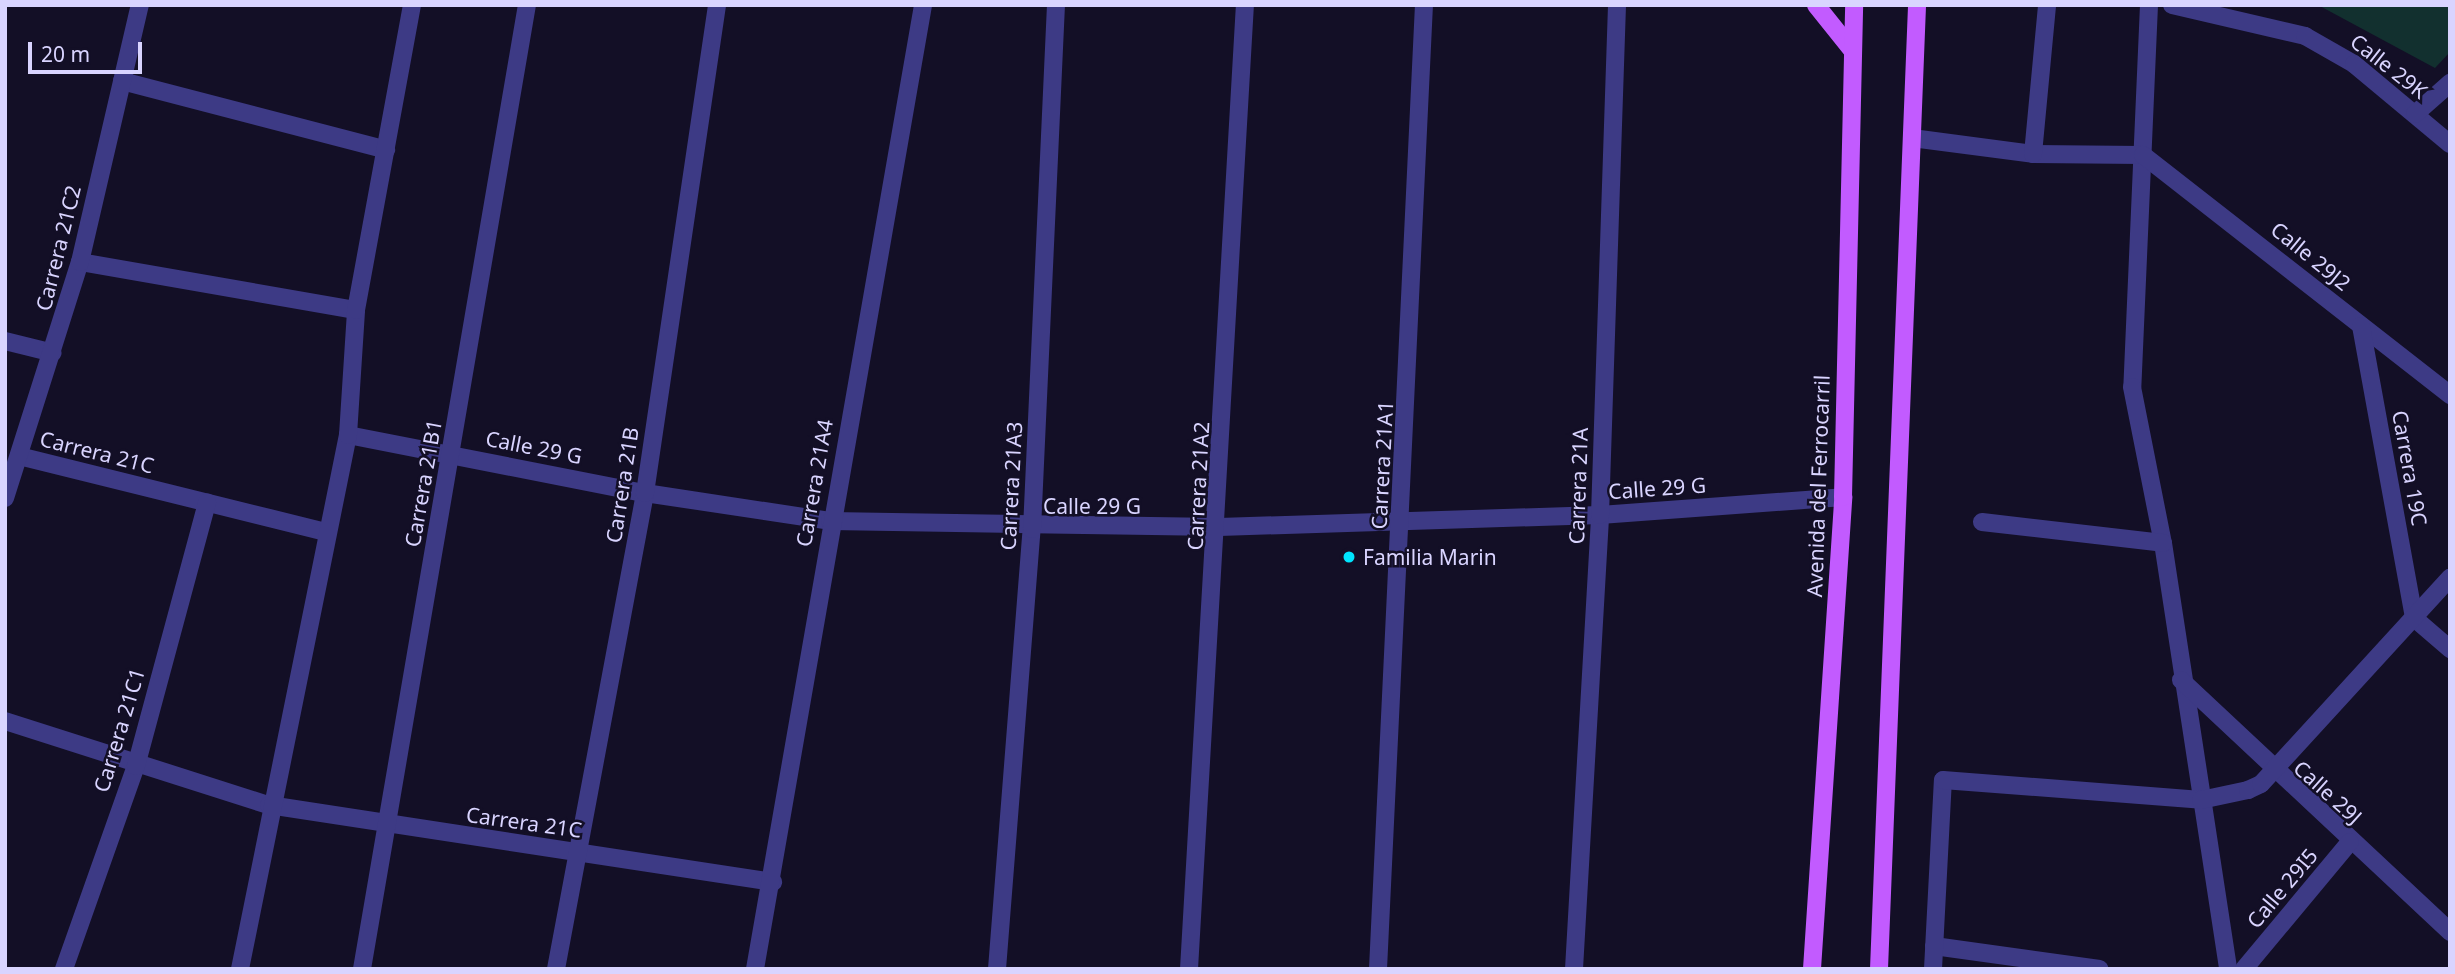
<!DOCTYPE html>
<style>
body{margin:0}
#map{position:relative;width:2455px;height:974px;overflow:hidden;background:#130f26;font-family:"Noto Sans",sans-serif}
div>[style]{position:absolute}
[style*='--x']{left:calc(var(--x)*1px);top:calc(var(--y)*1px);width:calc(var(--w)*1px);rotate:calc(var(--a)*1deg)}
.green>*{inset:0;background:#12302f}
.minor>*{height:18px;margin:-9px;padding:0 9px;transform-origin:9px;border-radius:9px;background:#3d3a85}
.major>*{height:18px;margin:-9px;padding:0 9px;transform-origin:9px;border-radius:9px;background:#c25bff}
.dots>*{width:19px;height:19px;translate:-50% -50%;box-sizing:border-box;border:4px solid #130f26;border-radius:50%}
span{translate:-50% -50%;white-space:nowrap;text-align:center;line-height:1.15;-webkit-text-stroke:5px #130f26;paint-order:stroke}
.street-label{font-size:21px;color:#d9d4ff}
.poi-label{font-size:21px;color:#d9d4ff}
.left{translate:0 -50%;text-align:left}
.frame{position:absolute;inset:0;border:7px solid #d9d4ff;pointer-events:none}
.scale{position:absolute;left:28px;top:42px;width:114px;height:32px;box-sizing:border-box;border:4px solid #d9d4ff;border-top:0;padding-left:9px;font-size:21px;line-height:24px;white-space:nowrap;color:#d9d4ff;-webkit-text-stroke:5px #130f26;paint-order:stroke}
</style>
<div id="map">
<div class="green">
<i style="clip-path:polygon(2318px 5px,2450px 5px,2450px 52px,2435px 68px)"></i>
</div>
<div class="minor">
<i style="--x:2149;--y:5;--w:382;--a:92.5"></i>
<i style="--x:2132;--y:387;--w:159;--a:78.8"></i>
<i style="--x:2163;--y:543;--w:431;--a:81.3"></i>
<i style="--x:2172;--y:5;--w:137;--a:13.1"></i>
<i style="--x:2305;--y:36;--w:56;--a:29.7"></i>
<i style="--x:2354;--y:64;--w:125;--a:39.8"></i>
<i style="--x:122;--y:81;--w:273;--a:14.6"></i>
<i style="--x:2415;--y:114;--w:47;--a:-41.5"></i>
<i style="--x:1912;--y:138;--w:122;--a:7.5"></i>
<i style="--x:2033;--y:154;--w:110;--a:0.5"></i>
<i style="--x:2143;--y:155;--w:390;--a:38"></i>
<i style="--x:2033;--y:154;--w:150;--a:-84.6"></i>
<i style="--x:80;--y:262;--w:280;--a:9.9"></i>
<i style="--x:2361;--y:326;--w:297;--a:79.7"></i>
<i style="--x:2414;--y:618;--w:48;--a:40.7"></i>
<i style="--x:5;--y:341;--w:49;--a:14"></i>
<i style="--x:348;--y:435;--w:303;--a:11.1"></i>
<i style="--x:645;--y:493;--w:187;--a:8.6"></i>
<i style="--x:830;--y:521;--w:389;--a:0.9"></i>
<i style="--x:1219;--y:527;--w:381;--a:-1.8"></i>
<i style="--x:1600;--y:515;--w:244;--a:-4.2"></i>
<i style="--x:19;--y:456;--w:317;--a:13.9"></i>
<i style="--x:5;--y:498;--w:248;--a:-72.4"></i>
<i style="--x:80;--y:262;--w:264;--a:-76.9"></i>
<i style="--x:1982;--y:522;--w:182;--a:6.6"></i>
<i style="--x:2181;--y:680;--w:369;--a:43.1"></i>
<i style="--x:5;--y:721;--w:277;--a:17.7"></i>
<i style="--x:269;--y:805;--w:510;--a:8.69"></i>
<i style="--x:1934;--y:946;--w:167;--a:7.9"></i>
<i style="--x:64;--y:969;--w:215;--a:-70.5"></i>
<i style="--x:136;--y:766;--w:273;--a:-74.9"></i>
<i style="--x:240;--y:969;--w:545;--a:-78.57"></i>
<i style="--x:348;--y:435;--w:125;--a:-86.3"></i>
<i style="--x:356;--y:310;--w:310;--a:-79.6"></i>
<i style="--x:362;--y:969;--w:978;--a:-80.29"></i>
<i style="--x:556;--y:969;--w:484;--a:-79.4"></i>
<i style="--x:645;--y:493;--w:493;--a:-81.6"></i>
<i style="--x:755;--y:969;--w:979;--a:-80.11"></i>
<i style="--x:997;--y:969;--w:441;--a:-85.5"></i>
<i style="--x:1032;--y:529;--w:525;--a:-87.38"></i>
<i style="--x:1189;--y:969;--w:966;--a:-86.68"></i>
<i style="--x:1378;--y:969;--w:965;--a:-87.27"></i>
<i style="--x:1574;--y:969;--w:455;--a:-86.7"></i>
<i style="--x:1600;--y:515;--w:510;--a:-88.09"></i>
<i style="--x:1933;--y:969;--w:189;--a:-87"></i>
<i style="--x:1943;--y:780;--w:259;--a:4.4"></i>
<i style="--x:2201;--y:800;--w:48;--a:-12"></i>
<i style="--x:2248;--y:790;--w:14;--a:-25"></i>
<i style="--x:2261;--y:784;--w:280;--a:-47.5"></i>
<i style="--x:2244;--y:969;--w:165;--a:-50.2"></i>
</div>
<div class="major">
<i style="--x:1816;--y:5;--w:58;--a:51.3"></i>
<i style="--x:1812;--y:969;--w:473;--a:-86.2"></i>
<i style="--x:1843;--y:497;--w:492;--a:-88.7"></i>
<i style="--x:1879;--y:969;--w:965;--a:-87.74"></i>
</div>
<div class="dots">
<i style="left:1349px;top:557px;background:#00e5ff"></i>
</div>
<div class="street-label">
<span style="left:2389px;top:66px;rotate:38deg">Calle 29K</span>
<span style="left:58px;top:248px;rotate:-76deg">Carrera 21C2</span>
<span style="left:2311px;top:256px;rotate:39deg">Calle 29J2</span>
<span style="left:534px;top:447px;rotate:11deg">Calle 29 G</span>
<span style="left:97px;top:452px;rotate:14deg">Carrera 21C</span>
<span style="left:1382px;top:465px;rotate:-87deg">Carrera 21A1</span>
<span style="left:2410px;top:468px;rotate:80deg">Carrera 19C</span>
<span style="left:423px;top:483px;rotate:-80deg">Carrera 21B1</span>
<span style="left:814px;top:483px;rotate:-80deg">Carrera 21A4</span>
<span style="left:622px;top:485px;rotate:-81deg">Carrera 21B</span>
<span style="left:1011px;top:486px;rotate:-87deg">Carrera 21A3</span>
<span style="left:1198px;top:486px;rotate:-87deg">Carrera 21A2</span>
<span style="left:1578px;top:486px;rotate:-88deg">Carrera 21A</span>
<span style="left:1818px;top:486px;rotate:-88deg">Avenida del Ferrocarril</span>
<span style="left:1657px;top:488px;rotate:-4deg">Calle 29 G</span>
<span style="left:1092px;top:506px">Calle 29 G</span>
<span style="left:119px;top:730px;rotate:-73deg">Carrera 21C1</span>
<span style="left:2328px;top:792px;rotate:42deg">Calle 29J</span>
<span style="left:524px;top:822px;rotate:8deg">Carrera 21C</span>
<span style="left:2282px;top:888px;rotate:-50deg">Calle 29I5</span>
</div>
<div class="poi-label">
<span class="left" style="left:1363px;top:557px">Familia Marin</span>
</div>
<div class="frame"></div>
<div class="scale">20 m</div>
</div>
